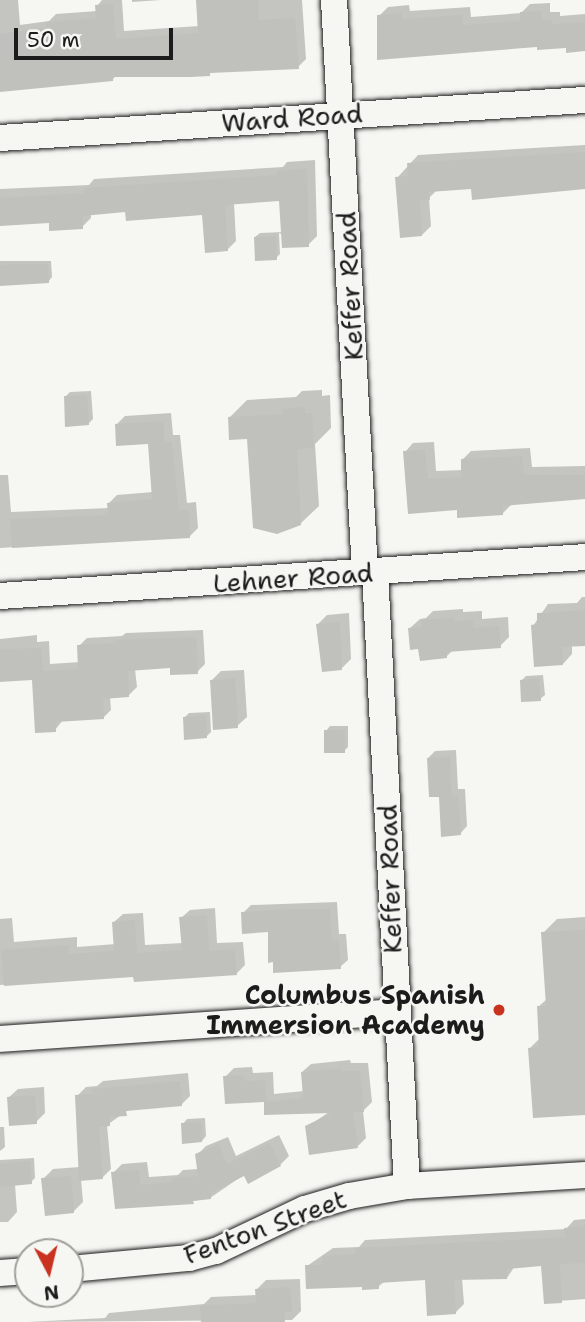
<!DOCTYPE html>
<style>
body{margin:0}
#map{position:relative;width:585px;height:1322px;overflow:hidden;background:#f6f6f2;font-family:"Shantell Sans",sans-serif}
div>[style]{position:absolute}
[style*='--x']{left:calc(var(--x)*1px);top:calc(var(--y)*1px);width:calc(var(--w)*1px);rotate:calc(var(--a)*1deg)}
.shadow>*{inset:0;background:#0003}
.building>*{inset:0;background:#c0c0bd}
.roads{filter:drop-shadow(0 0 2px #1c1c1c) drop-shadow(0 0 2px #1c1c1c)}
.minor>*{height:26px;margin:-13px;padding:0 13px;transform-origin:13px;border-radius:13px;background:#f6f6f2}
.dots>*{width:19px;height:19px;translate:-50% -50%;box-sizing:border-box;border:4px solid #f6f6f2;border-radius:50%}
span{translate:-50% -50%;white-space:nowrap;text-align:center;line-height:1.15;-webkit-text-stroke:5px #f6f6f2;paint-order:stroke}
.street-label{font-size:26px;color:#1c1c1c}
.poi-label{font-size:26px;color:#1c1c1c;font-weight:700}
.right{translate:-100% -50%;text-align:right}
.north{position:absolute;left:14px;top:1238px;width:70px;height:70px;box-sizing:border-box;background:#f6f6f2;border:2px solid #9f9f9c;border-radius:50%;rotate:173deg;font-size:19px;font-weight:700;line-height:28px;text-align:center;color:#1c1c1c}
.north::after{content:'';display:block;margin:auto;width:24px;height:32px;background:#c8321e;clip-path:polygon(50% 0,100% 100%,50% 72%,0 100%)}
.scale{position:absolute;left:14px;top:28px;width:159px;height:32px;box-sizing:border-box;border:4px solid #1c1c1c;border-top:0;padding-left:9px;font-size:21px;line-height:24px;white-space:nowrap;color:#1c1c1c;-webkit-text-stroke:5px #f6f6f2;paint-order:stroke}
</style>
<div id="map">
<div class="shadow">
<i style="clip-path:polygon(0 0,18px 0,20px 25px,49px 21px,56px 14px,97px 11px,97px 6px,102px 0,122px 0,124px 31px,199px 26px,197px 0,302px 0,306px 59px,298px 67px,213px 71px,209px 74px,116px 76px,112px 80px,0 90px)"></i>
<i style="clip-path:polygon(132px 0,161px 0,132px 2px)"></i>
<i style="clip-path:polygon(550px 3px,550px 12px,560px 12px,560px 16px,585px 14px,585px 49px,539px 45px,379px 16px,388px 7px,409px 5px,410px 11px,470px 7px,471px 17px,521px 13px,530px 4px)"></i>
<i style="clip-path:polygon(585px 145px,585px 188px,438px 189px,429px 198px,431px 226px,422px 235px,397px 178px,418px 155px)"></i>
<i style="clip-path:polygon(315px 160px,317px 236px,308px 245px,279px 233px,280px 254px,276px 258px,255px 237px,260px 233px,283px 232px,280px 199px,234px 203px,236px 241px,227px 250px,204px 213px,126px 210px,91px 213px,91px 218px,82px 227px,50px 221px,0 225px,0 189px,89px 185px,94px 179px,283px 167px,287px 162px)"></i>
<i style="clip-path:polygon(0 261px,51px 261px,52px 277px,48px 282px,0 285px)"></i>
<i style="clip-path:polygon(322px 390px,322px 396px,330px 395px,331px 428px,315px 444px,319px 506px,300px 524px,249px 437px,229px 418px,247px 400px,296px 397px,302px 391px)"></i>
<i style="clip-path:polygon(91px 391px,93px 419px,88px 424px,65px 397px,70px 392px)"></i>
<i style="clip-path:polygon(171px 413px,173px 435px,180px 435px,187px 503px,196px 502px,198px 528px,190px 536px,0 548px,0 475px,8px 475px,11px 512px,109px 508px,109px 503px,117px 495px,153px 492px,149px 443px,117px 424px,125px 416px)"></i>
<i style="clip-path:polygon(434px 442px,436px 471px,463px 470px,462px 460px,471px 451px,530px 448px,532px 467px,585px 466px,585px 498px,512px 504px,503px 513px,459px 508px,409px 512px,405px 452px,413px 443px)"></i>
<i style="clip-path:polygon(582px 597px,585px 597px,585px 645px,572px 645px,572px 654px,563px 664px,533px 626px,548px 604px,577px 603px)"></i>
<i style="clip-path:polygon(463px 609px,463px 612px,482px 611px,482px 619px,508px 617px,509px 637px,500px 646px,453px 650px,446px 657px,420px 648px,410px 628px,420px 619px,426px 618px,433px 611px)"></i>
<i style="clip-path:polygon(349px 613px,351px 659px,342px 668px,318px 624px,327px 615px)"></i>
<i style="clip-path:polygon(203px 630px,205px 664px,197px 672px,171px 666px,135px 669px,137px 687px,129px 695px,110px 697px,111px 710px,103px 718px,63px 720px,55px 730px,33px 678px,0 681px,0 639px,37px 635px,37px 642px,49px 641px,50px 664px,80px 662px,79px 646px,87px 638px,122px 636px,126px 633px)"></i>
<i style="clip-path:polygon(244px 670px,247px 717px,237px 726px,211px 681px,221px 671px)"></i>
<i style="clip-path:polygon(543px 675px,545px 695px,540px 699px,521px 681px,526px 676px)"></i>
<i style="clip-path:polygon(210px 712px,211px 732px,207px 736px,185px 717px,189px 713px)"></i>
<i style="clip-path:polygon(330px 726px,348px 726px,348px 747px,344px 751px,326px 731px)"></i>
<i style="clip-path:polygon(456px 750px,458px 789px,465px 789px,467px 826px,460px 834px,428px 758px,435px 751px)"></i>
<i style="clip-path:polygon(337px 902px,339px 934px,346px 934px,348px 960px,340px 967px,275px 961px,269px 930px,243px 913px,251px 905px)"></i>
<i style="clip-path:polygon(215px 908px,217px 943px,243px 942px,245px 965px,236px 974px,135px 975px,0 985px,0 919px,12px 918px,14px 942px,77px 937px,77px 947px,116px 944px,114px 922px,123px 914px,143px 913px,145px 945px,183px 943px,181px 918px,190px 910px)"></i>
<i style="clip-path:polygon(585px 917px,585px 1113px,530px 1048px,540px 1038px,538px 1007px,547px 999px,543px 933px,557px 919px)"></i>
<i style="clip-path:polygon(350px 1060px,351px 1063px,368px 1063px,372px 1102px,363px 1111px,366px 1138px,358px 1146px,307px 1127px,329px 1112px,266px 1114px,265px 1100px,225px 1077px,234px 1068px,252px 1067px,253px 1073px,273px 1072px,274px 1094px,304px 1091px,302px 1072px,311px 1064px)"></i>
<i style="clip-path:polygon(188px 1073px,190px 1096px,181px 1105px,131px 1108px,107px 1125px,111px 1169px,102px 1178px,81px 1179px,83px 1202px,73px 1212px,43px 1179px,53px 1169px,80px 1167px,77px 1096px,86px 1087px,97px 1086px,103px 1081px)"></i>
<i style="clip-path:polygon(44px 1087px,45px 1113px,36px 1122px,8px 1098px,18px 1089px)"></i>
<i style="clip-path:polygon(205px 1118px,206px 1136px,202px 1141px,183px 1124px,187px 1119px)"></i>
<i style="clip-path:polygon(0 1127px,4px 1127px,5px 1147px,0 1151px)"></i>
<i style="clip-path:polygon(279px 1135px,289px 1156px,280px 1165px,245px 1174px,210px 1198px,174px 1204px,113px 1173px,122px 1164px,147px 1162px,149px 1177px,178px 1175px,183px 1170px,198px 1169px,197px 1155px,206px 1146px,228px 1137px,236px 1156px)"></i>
<i style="clip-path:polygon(34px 1158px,35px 1178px,31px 1182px,15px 1184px,17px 1212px,8px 1222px,0 1222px,0 1160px)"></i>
<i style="clip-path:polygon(585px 1219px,585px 1299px,545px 1302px,543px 1264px,515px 1266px,507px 1278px,462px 1278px,464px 1304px,455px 1313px,427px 1278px,385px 1281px,378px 1287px,307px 1266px,333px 1248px,359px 1247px,365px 1240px,566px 1229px,574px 1220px)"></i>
<i style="clip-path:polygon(300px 1279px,301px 1311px,292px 1320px,27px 1322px,105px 1318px,109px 1313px,204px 1304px,211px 1297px,257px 1295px,257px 1289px,266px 1280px)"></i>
</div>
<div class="building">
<i style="clip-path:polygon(196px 0,258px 0,259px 20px,295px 18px,299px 69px,210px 73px,210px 76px,191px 77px,113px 77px,113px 81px,0 92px,0 34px,46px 28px,46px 22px,96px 18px,95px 5px,113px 4px,116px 39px,198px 33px)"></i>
<i style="clip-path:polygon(541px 11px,542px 20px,552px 20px,552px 24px,585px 22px,585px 51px,566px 53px,566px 48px,537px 50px,537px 47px,377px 60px,377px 15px,401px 13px,402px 19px,462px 15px,463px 25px,520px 21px,520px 12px)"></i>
<i style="clip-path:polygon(585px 152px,585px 189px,472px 200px,471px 189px,429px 192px,430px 200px,420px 201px,422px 236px,400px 238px,395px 177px,408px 176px,407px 163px)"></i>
<i style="clip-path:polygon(307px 168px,309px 247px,282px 248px,279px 201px,225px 205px,228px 251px,205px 253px,202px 215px,126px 221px,125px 212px,83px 216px,83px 229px,49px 231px,49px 223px,0 226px,0 198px,84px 193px,84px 188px,277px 175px,277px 171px)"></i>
<i style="clip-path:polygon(276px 236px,277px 260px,255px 261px,254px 237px)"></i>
<i style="clip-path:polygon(15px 264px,48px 264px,49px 283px,0 286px,0 265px)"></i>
<i style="clip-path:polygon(87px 395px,89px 425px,65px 427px,64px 396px)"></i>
<i style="clip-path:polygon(305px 407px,305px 413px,312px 413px,314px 448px,297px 449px,301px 525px,277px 534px,253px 528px,247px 439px,229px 440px,228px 417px,282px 414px,282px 409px)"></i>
<i style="clip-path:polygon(163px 421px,165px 443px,172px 442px,179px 510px,189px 510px,190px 538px,12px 548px,10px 519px,108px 515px,107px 503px,152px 499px,148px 444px,116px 446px,115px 424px)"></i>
<i style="clip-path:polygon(425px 450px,428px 479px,461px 477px,461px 459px,522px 456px,524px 475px,585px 475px,585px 499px,503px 506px,503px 515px,457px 518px,457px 510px,408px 514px,403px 451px)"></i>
<i style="clip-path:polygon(585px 610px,585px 646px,562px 647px,563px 665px,534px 667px,531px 625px,537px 624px,537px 613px)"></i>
<i style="clip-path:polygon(454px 618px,455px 621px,473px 620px,473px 628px,499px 626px,501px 648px,447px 652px,447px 658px,420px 661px,418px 649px,410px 650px,408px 628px,422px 627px,421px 620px)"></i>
<i style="clip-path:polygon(340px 622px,342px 670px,322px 672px,316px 624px)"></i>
<i style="clip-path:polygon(196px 637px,198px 674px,170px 675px,170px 668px,128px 671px,129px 697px,103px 699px,104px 719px,56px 722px,56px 732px,35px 733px,32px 680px,0 682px,0 649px,41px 648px,43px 671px,78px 669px,77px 645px,117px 643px,116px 640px)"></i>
<i style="clip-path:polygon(235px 678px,238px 728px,213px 730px,210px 680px)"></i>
<i style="clip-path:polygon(539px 678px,541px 701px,521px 702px,520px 680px)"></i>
<i style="clip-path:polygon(206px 715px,207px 738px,184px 740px,183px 717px)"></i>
<i style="clip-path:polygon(324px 730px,345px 730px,345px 753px,324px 753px)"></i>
<i style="clip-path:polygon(450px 757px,452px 796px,458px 795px,461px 835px,441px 837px,439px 797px,429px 797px,427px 758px)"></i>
<i style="clip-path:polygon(294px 909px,330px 909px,332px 941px,339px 940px,341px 969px,273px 973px,273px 962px,268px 963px,268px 932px,242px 934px,241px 912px)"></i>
<i style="clip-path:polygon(207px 915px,209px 951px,235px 949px,237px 975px,134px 982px,133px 977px,4px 986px,1px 950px,69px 945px,69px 954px,114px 951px,112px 922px,135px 920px,137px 953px,182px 950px,179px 917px)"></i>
<i style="clip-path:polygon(585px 930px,585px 1115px,533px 1118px,528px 1048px,539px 1047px,537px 1006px,546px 1006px,541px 932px)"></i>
<i style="clip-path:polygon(342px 1068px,342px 1071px,360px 1071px,364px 1112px,353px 1112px,358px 1148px,309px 1155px,305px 1126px,332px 1113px,264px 1115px,264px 1102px,225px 1104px,223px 1076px,244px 1075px,245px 1081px,265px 1080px,266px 1102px,303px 1098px,301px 1072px)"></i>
<i style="clip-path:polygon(180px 1081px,182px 1106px,126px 1111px,127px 1116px,110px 1117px,110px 1126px,99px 1127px,103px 1179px,79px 1181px,75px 1095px,93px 1094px,92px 1089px)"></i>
<i style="clip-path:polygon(35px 1095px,37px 1124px,9px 1126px,7px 1097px)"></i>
<i style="clip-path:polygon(201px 1122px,202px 1142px,182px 1144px,181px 1123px)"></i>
<i style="clip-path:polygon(270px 1143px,281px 1166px,248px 1184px,244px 1176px,211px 1193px,211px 1199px,193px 1201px,194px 1204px,115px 1209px,111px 1172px,139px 1170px,140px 1185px,172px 1182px,172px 1178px,198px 1176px,195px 1154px,219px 1144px,227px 1164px)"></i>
<i style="clip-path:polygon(30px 1161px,32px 1184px,0 1187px,0 1164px)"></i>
<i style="clip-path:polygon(71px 1176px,74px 1213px,45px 1216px,41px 1178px)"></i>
<i style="clip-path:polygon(585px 1226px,585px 1263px,560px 1264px,562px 1303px,544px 1304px,541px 1266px,507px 1269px,507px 1279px,454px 1280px,456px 1314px,427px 1316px,425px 1280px,379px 1283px,379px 1289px,362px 1290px,362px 1287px,306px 1289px,305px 1265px,321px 1265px,323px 1256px,355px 1254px,355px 1248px,565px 1237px,564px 1228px)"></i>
<i style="clip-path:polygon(291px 1287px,292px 1312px,284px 1312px,285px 1322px,201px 1322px,200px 1306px,256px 1303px,255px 1289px)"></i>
</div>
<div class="roads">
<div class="minor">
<i style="--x:334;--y:0;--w:573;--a:86.9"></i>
<i style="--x:0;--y:138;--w:586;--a:-3.72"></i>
<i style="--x:375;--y:572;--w:615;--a:87.02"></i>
<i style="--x:0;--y:596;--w:586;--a:-3.81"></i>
<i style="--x:0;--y:1039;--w:397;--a:-3.9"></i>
<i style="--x:70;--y:1269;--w:120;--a:-5.3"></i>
<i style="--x:189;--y:1258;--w:28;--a:-15"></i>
<i style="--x:216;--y:1251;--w:98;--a:-25.3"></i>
<i style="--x:305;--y:1209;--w:46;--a:-16.5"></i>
<i style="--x:349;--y:1196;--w:59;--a:-9.8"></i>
<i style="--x:407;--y:1186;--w:178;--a:-3.5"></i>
<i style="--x:0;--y:1273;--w:28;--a:-4"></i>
</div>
</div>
<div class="dots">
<i style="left:499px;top:1010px;background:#c8321e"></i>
</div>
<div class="street-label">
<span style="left:292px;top:118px;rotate:-4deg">Ward Road</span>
<span style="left:350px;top:286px;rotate:-93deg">Keffer Road</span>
<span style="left:293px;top:578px;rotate:-4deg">Lehner Road</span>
<span style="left:390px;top:879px;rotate:-92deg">Keffer Road</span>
<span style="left:265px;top:1227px;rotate:-20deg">Fenton Street</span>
</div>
<div class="poi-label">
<span class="right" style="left:485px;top:1010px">Columbus Spanish<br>Immersion Academy</span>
</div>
<div class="north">N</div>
<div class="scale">50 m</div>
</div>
